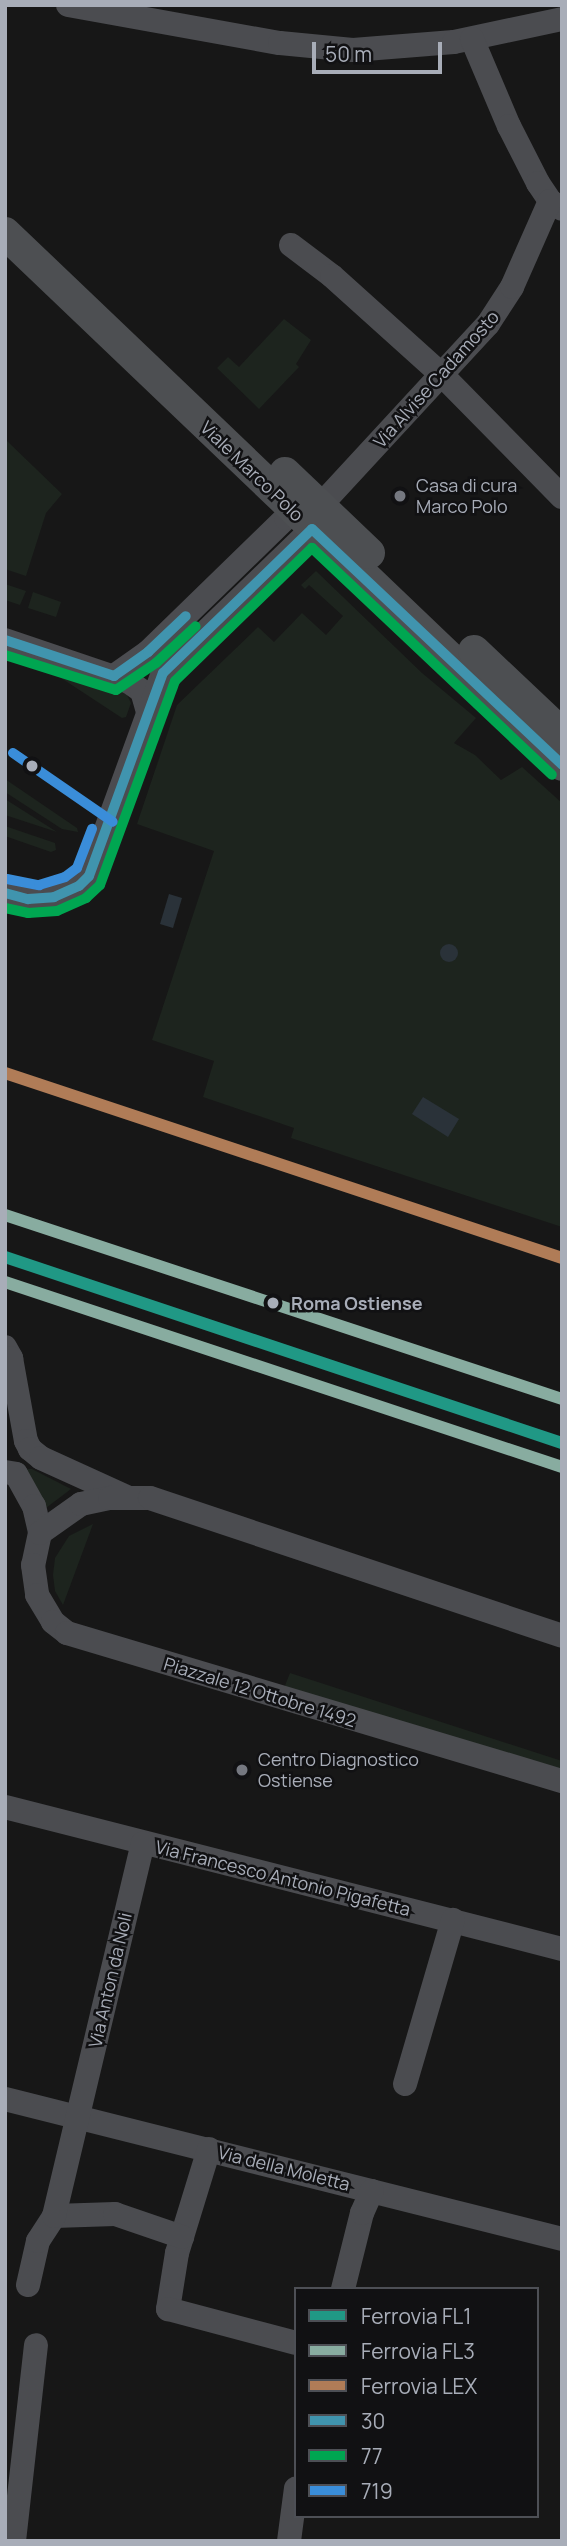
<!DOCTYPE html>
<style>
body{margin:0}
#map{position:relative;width:567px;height:2546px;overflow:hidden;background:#171717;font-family:Manrope,sans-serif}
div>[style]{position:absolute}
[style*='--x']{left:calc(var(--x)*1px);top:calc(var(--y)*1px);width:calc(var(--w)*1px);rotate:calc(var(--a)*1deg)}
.green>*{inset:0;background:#1d241e}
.water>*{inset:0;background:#2a3239}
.round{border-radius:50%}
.minor>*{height:24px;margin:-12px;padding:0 12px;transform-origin:12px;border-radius:12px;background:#4b4c50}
.major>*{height:32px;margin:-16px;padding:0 16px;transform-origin:16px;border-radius:16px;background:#4d4f52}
.bus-1>*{height:10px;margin:-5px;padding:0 5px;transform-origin:5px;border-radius:5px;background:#4094ae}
.bus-2>*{height:10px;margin:-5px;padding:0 5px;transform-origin:5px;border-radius:5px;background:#00a651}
.bus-3>*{height:10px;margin:-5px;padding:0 5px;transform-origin:5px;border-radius:5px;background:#3a8dd9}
.rail-1>*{height:12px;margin:-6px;padding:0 6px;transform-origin:6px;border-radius:6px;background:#209885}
.rail-2>*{height:12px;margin:-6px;padding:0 6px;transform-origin:6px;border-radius:6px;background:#88aca0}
.rail-3>*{height:12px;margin:-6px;padding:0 6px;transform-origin:6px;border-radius:6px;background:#b07c57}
.dots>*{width:19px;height:19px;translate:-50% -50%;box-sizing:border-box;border:4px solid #111113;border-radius:50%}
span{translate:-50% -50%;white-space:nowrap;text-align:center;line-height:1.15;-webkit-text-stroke:5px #111113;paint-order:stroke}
.street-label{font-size:18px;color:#a8adb8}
.poi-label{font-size:18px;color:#a8adb8}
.left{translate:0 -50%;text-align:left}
.stop-label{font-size:18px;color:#a8adb8;font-weight:700}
.frame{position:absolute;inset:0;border:7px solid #a8adb8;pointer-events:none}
.legend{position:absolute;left:294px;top:2287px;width:245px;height:231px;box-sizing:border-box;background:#111113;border:2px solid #4d4f55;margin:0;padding:9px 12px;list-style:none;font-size:21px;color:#a8adb8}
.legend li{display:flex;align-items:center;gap:14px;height:35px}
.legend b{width:35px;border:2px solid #4d4f55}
.scale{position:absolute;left:312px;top:42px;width:130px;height:32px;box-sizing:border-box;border:4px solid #a8adb8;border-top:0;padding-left:9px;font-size:21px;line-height:24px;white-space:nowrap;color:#a8adb8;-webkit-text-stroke:5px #111113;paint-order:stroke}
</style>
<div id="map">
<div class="green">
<i style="clip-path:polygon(284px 319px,311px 340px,296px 364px,299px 367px,259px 409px,217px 368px,228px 357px,239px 367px)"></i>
<i style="clip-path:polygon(5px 439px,62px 494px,46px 513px,26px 576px,5px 569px)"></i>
<i style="clip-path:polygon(316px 571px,422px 673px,476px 718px,454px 743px,475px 755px,501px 780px,522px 767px,562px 803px,562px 1227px,291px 1138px,294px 1128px,203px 1097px,214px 1061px,152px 1040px,214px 851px,137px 824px,177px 705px,258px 627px,274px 642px,302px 613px,326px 635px,343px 616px,309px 585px,305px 589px,301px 585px)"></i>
<i style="clip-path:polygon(5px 584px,26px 591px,20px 605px,5px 600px)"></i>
<i style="clip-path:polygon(33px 592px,61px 602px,56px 617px,28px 608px)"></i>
<i style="clip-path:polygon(57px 670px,126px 693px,131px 703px,126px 717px,122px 718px,55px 674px)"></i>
<i style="clip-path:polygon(5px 779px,77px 828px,78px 832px,62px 829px,5px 792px)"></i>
<i style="clip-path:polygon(5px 799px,57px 832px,5px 815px)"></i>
<i style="clip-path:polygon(5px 826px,55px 843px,56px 850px,51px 852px,5px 836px)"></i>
<i style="clip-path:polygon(28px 1469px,32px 1469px,71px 1489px,46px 1508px,25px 1471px)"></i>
<i style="clip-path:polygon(93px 1524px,63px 1605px,55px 1591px,53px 1575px,55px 1558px,69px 1536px)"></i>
<i style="clip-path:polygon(290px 1673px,562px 1761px,562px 1769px,284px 1688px)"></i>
</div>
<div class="water">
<i style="clip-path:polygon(169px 894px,182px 898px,173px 928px,160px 924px)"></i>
<i class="round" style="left:440px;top:944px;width:18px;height:18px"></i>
<i style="clip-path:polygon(423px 1097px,459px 1119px,448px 1137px,412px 1114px)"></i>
</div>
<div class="minor">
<i style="--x:68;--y:5;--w:215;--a:10.2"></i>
<i style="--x:280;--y:43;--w:73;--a:5.5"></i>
<i style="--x:353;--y:50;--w:101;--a:-4.5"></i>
<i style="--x:454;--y:42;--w:110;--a:-12"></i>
<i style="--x:472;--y:39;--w:95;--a:67"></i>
<i style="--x:509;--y:126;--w:64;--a:63"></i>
<i style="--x:538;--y:183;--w:22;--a:56"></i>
<i style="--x:550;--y:201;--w:14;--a:34"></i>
<i style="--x:291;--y:245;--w:51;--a:37.1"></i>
<i style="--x:332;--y:276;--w:148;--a:42"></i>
<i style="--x:442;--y:375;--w:171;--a:45.5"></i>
<i style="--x:5;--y:640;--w:131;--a:18.7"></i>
<i style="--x:129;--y:682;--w:16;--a:35"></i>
<i style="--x:142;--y:691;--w:22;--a:74"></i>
<i style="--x:114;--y:676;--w:42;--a:-35.2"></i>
<i style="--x:148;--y:652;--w:192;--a:-44.2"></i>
<i style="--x:286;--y:518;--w:10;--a:-37"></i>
<i style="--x:294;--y:512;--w:17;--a:-13"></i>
<i style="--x:5;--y:893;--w:24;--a:15"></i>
<i style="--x:28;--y:899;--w:26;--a:-4"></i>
<i style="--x:54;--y:897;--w:27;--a:-24"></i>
<i style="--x:79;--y:886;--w:14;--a:-45"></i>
<i style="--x:89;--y:876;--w:216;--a:-70"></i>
<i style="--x:163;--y:673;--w:207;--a:-44"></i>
<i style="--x:312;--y:529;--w:24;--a:-71"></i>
<i style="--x:320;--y:506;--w:248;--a:-47.3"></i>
<i style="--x:488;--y:324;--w:44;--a:-57"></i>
<i style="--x:512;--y:287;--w:94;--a:-66.2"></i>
<i style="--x:5;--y:1347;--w:13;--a:61"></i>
<i style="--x:11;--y:1358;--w:84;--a:79.8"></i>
<i style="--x:26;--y:1441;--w:9;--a:63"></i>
<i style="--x:30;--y:1449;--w:14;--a:39"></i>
<i style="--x:41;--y:1458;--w:94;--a:24.4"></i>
<i style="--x:5;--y:1472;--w:11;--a:10"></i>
<i style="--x:16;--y:1474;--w:37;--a:61"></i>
<i style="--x:34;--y:1506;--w:28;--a:77"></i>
<i style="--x:40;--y:1533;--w:33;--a:102"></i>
<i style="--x:33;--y:1565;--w:30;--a:82"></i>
<i style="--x:37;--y:1595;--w:31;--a:59"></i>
<i style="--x:53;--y:1622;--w:18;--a:38"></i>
<i style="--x:67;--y:1633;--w:517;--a:16.65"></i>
<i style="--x:40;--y:1533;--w:50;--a:-35.3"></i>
<i style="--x:81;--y:1504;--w:30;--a:-12"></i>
<i style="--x:110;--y:1498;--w:40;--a:0"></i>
<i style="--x:150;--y:1498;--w:434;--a:18.5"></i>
<i style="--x:5;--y:1807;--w:575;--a:14.3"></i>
<i style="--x:405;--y:2084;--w:171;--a:-73.7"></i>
<i style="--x:5;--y:2099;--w:574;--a:14.11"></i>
<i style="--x:209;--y:2149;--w:109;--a:107.1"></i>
<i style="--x:177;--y:2253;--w:57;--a:99.1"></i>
<i style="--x:168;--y:2309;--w:132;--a:14.9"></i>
<i style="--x:54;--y:2216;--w:61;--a:-1.9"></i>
<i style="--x:115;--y:2214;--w:71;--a:18.9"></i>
<i style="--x:28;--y:2285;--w:45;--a:-77.2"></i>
<i style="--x:38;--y:2241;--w:30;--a:-57"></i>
<i style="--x:54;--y:2216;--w:383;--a:-76.6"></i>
<i style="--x:343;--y:2289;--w:78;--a:-76"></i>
<i style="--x:362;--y:2213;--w:24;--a:-66"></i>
<i style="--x:14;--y:2541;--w:197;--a:-83.6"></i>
<i style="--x:289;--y:2541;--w:53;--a:-82.5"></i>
</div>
<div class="major">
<i style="--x:5;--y:233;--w:770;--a:43.68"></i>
<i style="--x:285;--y:473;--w:116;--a:43.6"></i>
<i style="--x:474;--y:651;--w:121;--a:43.3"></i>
</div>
<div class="bus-1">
<i style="--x:5;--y:640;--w:115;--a:18.3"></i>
<i style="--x:114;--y:676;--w:42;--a:-35.2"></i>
<i style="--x:148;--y:652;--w:52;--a:-43.5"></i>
<i style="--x:5;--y:893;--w:24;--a:15"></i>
<i style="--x:28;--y:899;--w:26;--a:-4"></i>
<i style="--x:54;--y:897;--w:27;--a:-24"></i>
<i style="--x:79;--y:886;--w:14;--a:-45"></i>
<i style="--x:89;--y:876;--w:216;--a:-70"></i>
<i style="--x:163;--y:673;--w:207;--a:-44"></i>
<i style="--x:312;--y:529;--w:344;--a:43.3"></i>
</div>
<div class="bus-2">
<i style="--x:5;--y:655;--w:116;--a:17.5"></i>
<i style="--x:116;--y:690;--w:48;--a:-34"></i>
<i style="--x:156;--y:663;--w:54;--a:-42.8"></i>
<i style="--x:5;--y:908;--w:24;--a:12"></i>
<i style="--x:28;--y:913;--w:29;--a:-4"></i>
<i style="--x:57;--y:911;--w:32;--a:-24"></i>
<i style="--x:86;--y:898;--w:19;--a:-43"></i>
<i style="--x:100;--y:885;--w:217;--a:-69.8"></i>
<i style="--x:175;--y:681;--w:191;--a:-44.2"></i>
<i style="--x:312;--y:548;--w:330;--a:43.4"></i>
</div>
<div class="bus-3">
<i style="--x:13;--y:753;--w:121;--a:34.6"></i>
<i style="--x:7;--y:879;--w:33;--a:11"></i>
<i style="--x:39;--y:885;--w:27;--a:-17"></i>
<i style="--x:65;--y:877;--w:15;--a:-37"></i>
<i style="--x:77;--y:868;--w:42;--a:-69"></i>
</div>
<div class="rail-1">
<i style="--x:5;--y:1257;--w:587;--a:18.47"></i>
</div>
<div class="rail-2">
<i style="--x:5;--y:1215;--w:587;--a:18.28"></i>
<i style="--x:5;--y:1282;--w:587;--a:18.37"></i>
</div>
<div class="rail-3">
<i style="--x:5;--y:1073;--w:587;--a:18.37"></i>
</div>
<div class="dots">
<i style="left:400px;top:496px;background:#757880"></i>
<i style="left:32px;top:766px;background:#a8adb8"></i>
<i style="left:273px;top:1303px;background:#a8adb8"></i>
<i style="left:242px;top:1770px;background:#757880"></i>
</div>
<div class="street-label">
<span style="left:436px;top:379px;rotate:-48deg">Via Alvise Cadamosto</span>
<span style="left:252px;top:471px;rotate:44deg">Viale Marco Polo</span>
<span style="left:260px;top:1692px;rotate:17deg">Piazzale 12 Ottobre 1492</span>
<span style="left:283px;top:1878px;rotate:14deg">Via Francesco Antonio Pigafetta</span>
<span style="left:110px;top:1980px;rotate:-77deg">Via Anton da Noli</span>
<span style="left:284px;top:2168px;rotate:14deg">Via della Moletta</span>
</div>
<div class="poi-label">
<span class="left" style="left:416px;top:496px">Casa di cura<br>Marco Polo</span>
<span class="left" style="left:258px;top:1770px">Centro Diagnostico<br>Ostiense</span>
</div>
<div class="stop-label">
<span class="left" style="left:291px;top:1303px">Roma Ostiense</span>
</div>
<div class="frame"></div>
<ul class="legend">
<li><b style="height:9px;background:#209885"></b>Ferrovia FL1</li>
<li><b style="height:9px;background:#88aca0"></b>Ferrovia FL3</li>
<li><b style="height:9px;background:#b07c57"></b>Ferrovia LEX</li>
<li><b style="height:9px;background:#4094ae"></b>30</li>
<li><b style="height:9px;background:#00a651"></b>77</li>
<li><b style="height:9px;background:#3a8dd9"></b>719</li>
</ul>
<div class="scale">50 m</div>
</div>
